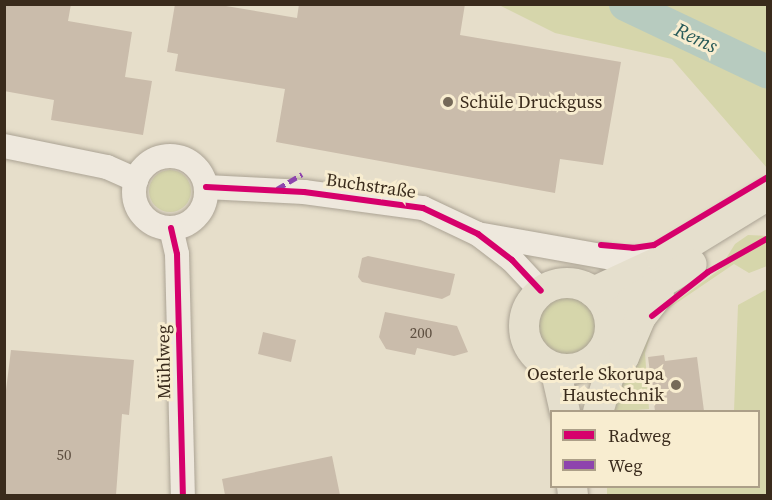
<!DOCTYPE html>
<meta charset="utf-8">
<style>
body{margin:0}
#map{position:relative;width:772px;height:500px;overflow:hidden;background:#e6deca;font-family:"Source Serif 4",serif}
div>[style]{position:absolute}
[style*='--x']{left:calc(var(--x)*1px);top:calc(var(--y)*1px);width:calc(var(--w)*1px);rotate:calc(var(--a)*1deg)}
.green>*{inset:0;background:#d6d6ab}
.round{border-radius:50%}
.river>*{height:33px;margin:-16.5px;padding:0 16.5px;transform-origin:16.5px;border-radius:16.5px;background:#b7cbbf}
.building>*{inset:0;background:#cabcab}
.roads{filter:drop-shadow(0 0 2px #aba394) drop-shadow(0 0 2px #aba394)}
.minor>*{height:24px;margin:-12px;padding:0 12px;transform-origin:12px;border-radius:12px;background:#eee8dd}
.minor>.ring{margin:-12px;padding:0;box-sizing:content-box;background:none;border:24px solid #eee8dd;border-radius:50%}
.major>*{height:30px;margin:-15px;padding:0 15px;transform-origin:15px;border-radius:15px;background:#e5dfcd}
.major>.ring{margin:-15px;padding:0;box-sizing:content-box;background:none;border:30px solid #e5dfcd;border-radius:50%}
.quiet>*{height:4.5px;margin-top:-2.25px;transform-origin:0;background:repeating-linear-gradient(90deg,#8e44ad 0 9px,transparent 0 13.5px)}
.cycleway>*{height:6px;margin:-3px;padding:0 3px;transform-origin:3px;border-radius:3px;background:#d6006c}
.dots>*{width:16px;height:16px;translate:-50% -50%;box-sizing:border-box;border:3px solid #f8edd0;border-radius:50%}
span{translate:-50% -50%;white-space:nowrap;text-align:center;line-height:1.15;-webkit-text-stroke:6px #f8edd0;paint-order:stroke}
.number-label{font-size:15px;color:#5e4f40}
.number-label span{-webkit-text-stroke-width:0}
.poi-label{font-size:18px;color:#3a2b1c}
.left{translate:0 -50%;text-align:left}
.right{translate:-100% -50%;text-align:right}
.street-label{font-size:18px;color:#3a2b1c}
.water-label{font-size:20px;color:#2a5b59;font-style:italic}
.frame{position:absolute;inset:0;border:6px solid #3a2b1c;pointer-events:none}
.legend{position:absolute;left:550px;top:410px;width:210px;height:78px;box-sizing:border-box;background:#f8edd0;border:2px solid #ac9f88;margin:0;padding:8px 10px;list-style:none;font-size:18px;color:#3a2b1c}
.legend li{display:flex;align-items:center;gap:12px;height:30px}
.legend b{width:30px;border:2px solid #ac9f88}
</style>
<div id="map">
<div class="green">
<i style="clip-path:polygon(499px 5px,767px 5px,767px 168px,672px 59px,555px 33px)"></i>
<i class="round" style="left:149px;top:170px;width:42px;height:42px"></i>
<i style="clip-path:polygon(748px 235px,767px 236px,767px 266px,749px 273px,734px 264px,656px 317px,645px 353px,649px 409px,610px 412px,610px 400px,652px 319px,730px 262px,725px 260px,735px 244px)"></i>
<i style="clip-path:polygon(767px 289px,767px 495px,607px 495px,607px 487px,758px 486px,758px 412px,734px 411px,738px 305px)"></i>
<i class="round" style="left:532px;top:295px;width:66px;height:66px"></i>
</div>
<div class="river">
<i style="--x:625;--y:4;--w:158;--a:25.4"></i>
</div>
<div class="building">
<i style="clip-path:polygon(4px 4px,71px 4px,68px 21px,132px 32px,125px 77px,152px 81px,143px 135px,51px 120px,54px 100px,4px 91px)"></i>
<i style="clip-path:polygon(175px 4px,214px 4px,297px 18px,299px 4px,465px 4px,460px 35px,621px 62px,603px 165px,560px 159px,555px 193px,276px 142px,285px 89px,175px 71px,178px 54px,167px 52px)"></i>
<i style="clip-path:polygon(368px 256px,455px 274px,450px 295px,442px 299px,362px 282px,358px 277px,362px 258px)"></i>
<i style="clip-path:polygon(385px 312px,457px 326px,468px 352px,454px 356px,417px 348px,415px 355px,386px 349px,379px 337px)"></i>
<i style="clip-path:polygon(263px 332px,296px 340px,291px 362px,258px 354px)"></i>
<i style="clip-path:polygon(11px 350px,134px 360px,129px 415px,122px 414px,116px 495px,4px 495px,4px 406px)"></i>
<i style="clip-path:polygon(664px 355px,665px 361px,697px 357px,704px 411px,655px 411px,648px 357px)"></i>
<i style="clip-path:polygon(332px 456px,340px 495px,225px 495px,222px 479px)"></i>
</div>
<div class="roads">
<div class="minor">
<i style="--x:4;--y:146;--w:105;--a:11.5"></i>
<i style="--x:107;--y:167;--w:32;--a:24"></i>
<i class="ring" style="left:134px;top:156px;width:48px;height:48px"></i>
<i style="--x:206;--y:187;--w:98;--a:2.9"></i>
<i style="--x:304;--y:192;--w:120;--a:7.7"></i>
<i style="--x:423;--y:208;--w:61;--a:25.3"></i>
<i style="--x:478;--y:234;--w:43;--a:37.4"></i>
<i style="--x:512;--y:260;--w:42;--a:46.9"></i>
<i style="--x:171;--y:228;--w:27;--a:77"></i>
<i style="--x:177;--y:254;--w:242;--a:88.6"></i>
<i style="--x:483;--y:235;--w:142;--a:10.1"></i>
<i style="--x:623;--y:260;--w:36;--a:0"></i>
</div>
<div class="major">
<i class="ring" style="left:524px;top:283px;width:56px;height:56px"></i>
<i style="--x:593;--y:292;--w:76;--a:-24.9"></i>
<i style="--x:662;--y:260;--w:124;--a:-31.5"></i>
<i style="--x:610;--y:327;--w:34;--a:-50"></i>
<i style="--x:632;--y:301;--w:70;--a:-31.7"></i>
<i style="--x:555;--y:368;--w:45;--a:77.2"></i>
<i style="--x:598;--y:412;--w:39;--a:-73"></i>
<i style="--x:609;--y:375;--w:23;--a:-50"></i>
<i style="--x:624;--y:357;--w:43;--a:-67"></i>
<i style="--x:641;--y:317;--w:29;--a:-52"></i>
<i style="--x:572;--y:486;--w:10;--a:84"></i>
</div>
</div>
<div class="quiet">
<i style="--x:277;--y:189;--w:29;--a:-31"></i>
</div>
<div class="cycleway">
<i style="--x:206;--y:187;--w:98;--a:2.9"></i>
<i style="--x:304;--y:192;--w:120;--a:7.7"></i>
<i style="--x:423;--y:208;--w:61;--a:25.3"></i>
<i style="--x:478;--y:234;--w:43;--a:37.4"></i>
<i style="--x:512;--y:260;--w:42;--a:46.9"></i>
<i style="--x:171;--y:228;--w:27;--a:77"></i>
<i style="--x:177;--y:254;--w:242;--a:88.6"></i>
<i style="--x:601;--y:245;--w:32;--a:5"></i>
<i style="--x:633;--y:248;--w:21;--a:-8"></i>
<i style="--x:654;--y:245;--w:133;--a:-30.8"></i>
<i style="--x:652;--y:316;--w:71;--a:-38.2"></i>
<i style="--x:708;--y:272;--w:69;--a:-29.5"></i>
</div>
<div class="dots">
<i style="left:448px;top:102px;background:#766a59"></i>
<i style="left:676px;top:385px;background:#766a59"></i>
</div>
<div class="number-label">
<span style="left:421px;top:333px">200</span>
<span style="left:64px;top:455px">50</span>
</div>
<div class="poi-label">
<span class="left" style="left:460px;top:102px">Schüle Druckguss</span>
<span class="right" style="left:664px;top:385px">Oesterle Skorupa<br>Haustechnik</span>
</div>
<div class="street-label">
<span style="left:371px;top:186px;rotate:8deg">Buchstraße</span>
<span style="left:164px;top:362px;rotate:-91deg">Mühlweg</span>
</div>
<div class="water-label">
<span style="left:696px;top:38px;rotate:25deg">Rems</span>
</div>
<div class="frame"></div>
<ul class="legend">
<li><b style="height:8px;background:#d6006c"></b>Radweg</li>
<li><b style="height:8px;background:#8e44ad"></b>Weg</li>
</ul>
</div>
